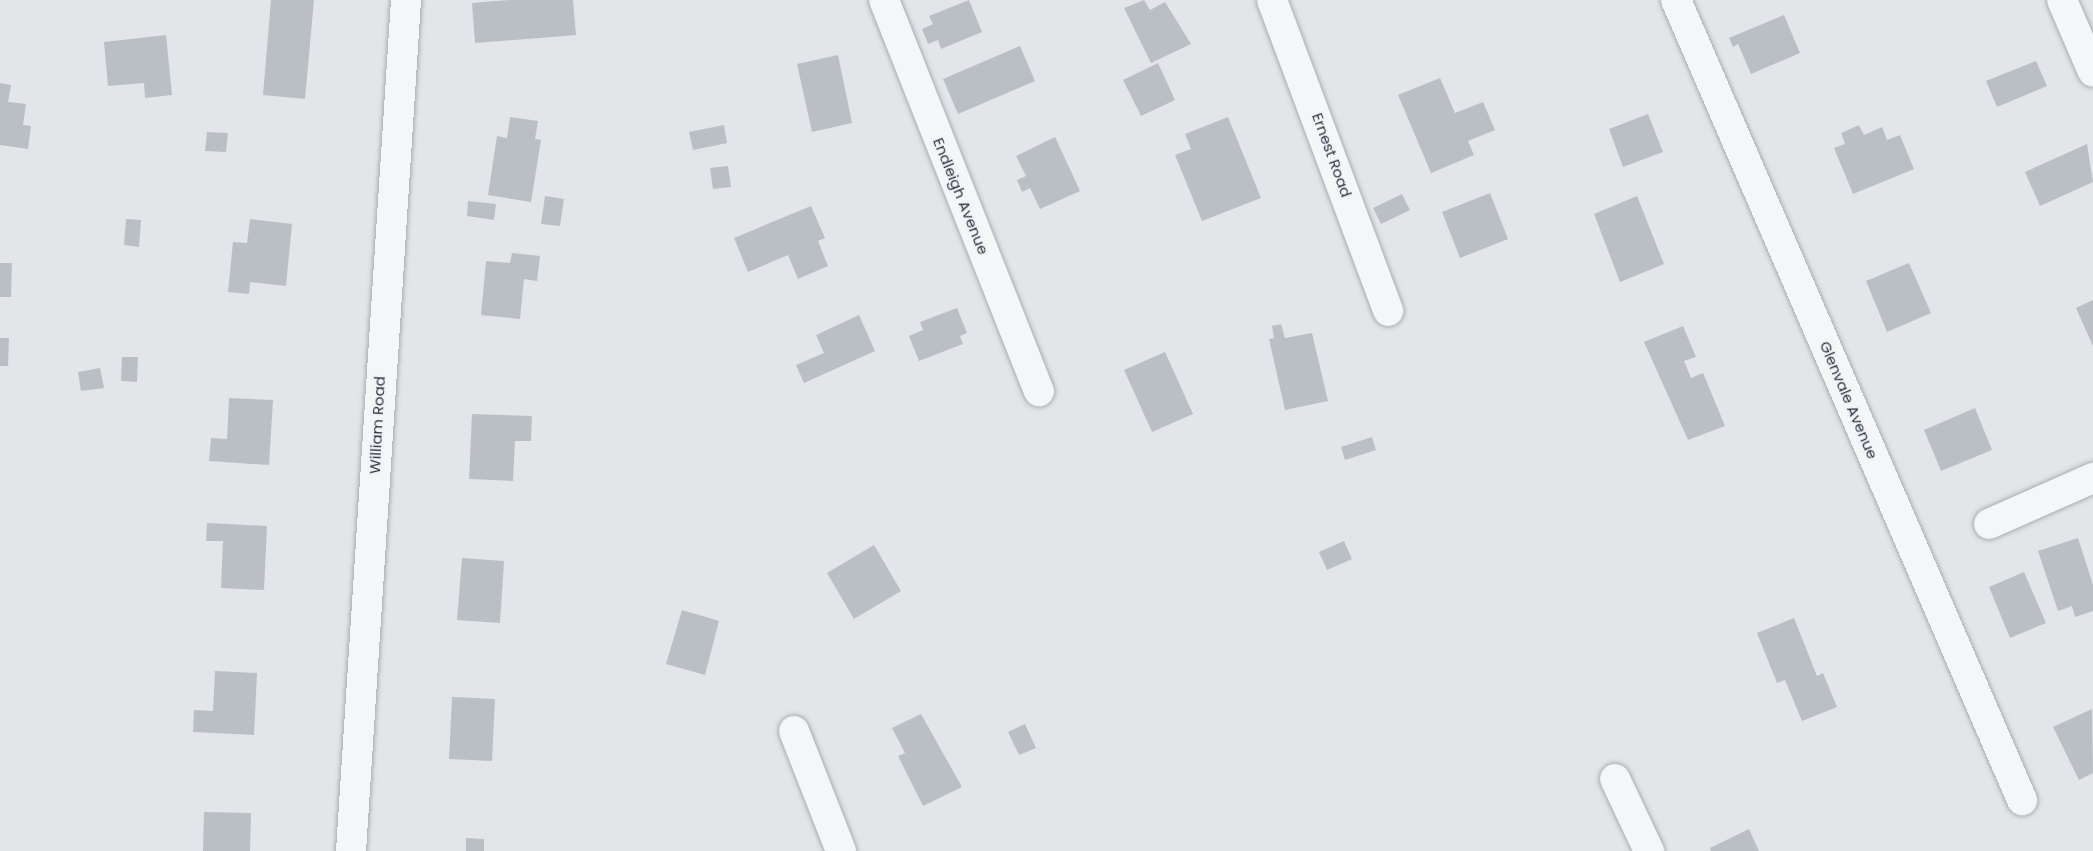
<!DOCTYPE html>
<style>
body{margin:0}
#map{position:relative;width:2093px;height:851px;overflow:hidden;background:#e2e6e9;font-family:Poppins,sans-serif}
div>[style]{position:absolute}
[style*='--x']{left:calc(var(--x)*1px);top:calc(var(--y)*1px);width:calc(var(--w)*1px);rotate:calc(var(--a)*1deg)}
.building>*{inset:0;background:#babfc6}
.roads{filter:drop-shadow(0 0 2px #a8adb3) drop-shadow(0 0 2px #a8adb3)}
.street>*{height:30px;margin:-15px;padding:0 15px;transform-origin:15px;border-radius:15px;background:#f5f6f8}
span{translate:-50% -50%;white-space:nowrap;text-align:center;line-height:1.15;-webkit-text-stroke:5px #f2f4f7;paint-order:stroke}
.street-label{font-size:15px;color:#2c3540}
</style>
<div id="map">
<div class="building">
<i style="clip-path:polygon(271px 0,314px 0,305px 99px,263px 95px)"></i>
<i style="clip-path:polygon(509px 0,573px 0,576px 35px,475px 43px,472px 3px)"></i>
<i style="clip-path:polygon(969px 0,982px 32px,941px 49px,938px 40px,928px 44px,922px 29px,933px 24px,929px 16px)"></i>
<i style="clip-path:polygon(1144px 0,1150px 10px,1165px 2px,1191px 44px,1151px 63px,1124px 8px)"></i>
<i style="clip-path:polygon(1784px 15px,1800px 53px,1751px 74px,1738px 44px,1733px 47px,1729px 38px)"></i>
<i style="clip-path:polygon(166px 35px,172px 95px,145px 98px,144px 83px,108px 86px,104px 42px)"></i>
<i style="clip-path:polygon(1020px 46px,1035px 81px,958px 114px,943px 79px)"></i>
<i style="clip-path:polygon(838px 55px,852px 123px,812px 132px,797px 64px)"></i>
<i style="clip-path:polygon(2036px 61px,2047px 86px,1997px 107px,1986px 81px)"></i>
<i style="clip-path:polygon(1158px 63px,1175px 100px,1141px 116px,1123px 80px)"></i>
<i style="clip-path:polygon(1440px 78px,1455px 113px,1483px 102px,1495px 130px,1468px 141px,1474px 155px,1431px 173px,1398px 95px)"></i>
<i style="clip-path:polygon(0 83px,11px 85px,8px 102px,26px 104px,23px 125px,31px 126px,28px 149px,0 145px)"></i>
<i style="clip-path:polygon(1648px 114px,1663px 152px,1623px 167px,1609px 129px)"></i>
<i style="clip-path:polygon(510px 117px,538px 121px,535px 139px,541px 140px,531px 202px,488px 195px,497px 136px,507px 138px)"></i>
<i style="clip-path:polygon(1228px 117px,1261px 198px,1202px 221px,1175px 155px,1191px 149px,1185px 134px)"></i>
<i style="clip-path:polygon(724px 125px,727px 143px,693px 150px,689px 132px)"></i>
<i style="clip-path:polygon(1859px 125px,1864px 135px,1882px 127px,1887px 140px,1900px 135px,1914px 169px,1853px 194px,1834px 148px,1845px 144px,1841px 133px)"></i>
<i style="clip-path:polygon(207px 132px,228px 133px,226px 152px,205px 151px)"></i>
<i style="clip-path:polygon(1055px 137px,1080px 191px,1040px 209px,1030px 188px,1022px 192px,1017px 180px,1026px 176px,1016px 156px)"></i>
<i style="clip-path:polygon(2087px 144px,2093px 182px,2040px 206px,2025px 172px)"></i>
<i style="clip-path:polygon(728px 166px,731px 187px,713px 189px,710px 168px)"></i>
<i style="clip-path:polygon(1490px 193px,1508px 239px,1460px 258px,1442px 212px)"></i>
<i style="clip-path:polygon(1402px 194px,1410px 210px,1381px 224px,1373px 208px)"></i>
<i style="clip-path:polygon(545px 196px,564px 199px,560px 226px,541px 224px)"></i>
<i style="clip-path:polygon(1637px 196px,1664px 264px,1620px 282px,1594px 214px)"></i>
<i style="clip-path:polygon(468px 201px,496px 204px,494px 220px,467px 216px)"></i>
<i style="clip-path:polygon(811px 206px,825px 238px,818px 241px,828px 266px,798px 279px,788px 255px,748px 272px,734px 238px)"></i>
<i style="clip-path:polygon(126px 219px,141px 220px,139px 247px,124px 245px)"></i>
<i style="clip-path:polygon(250px 219px,292px 224px,286px 286px,250px 282px,249px 294px,228px 292px,233px 242px,247px 243px)"></i>
<i style="clip-path:polygon(512px 253px,540px 256px,537px 281px,524px 279px,520px 319px,481px 315px,486px 261px,510px 263px)"></i>
<i style="clip-path:polygon(0 263px,12px 263px,11px 297px,0 297px)"></i>
<i style="clip-path:polygon(1909px 263px,1931px 313px,1887px 332px,1866px 281px)"></i>
<i style="clip-path:polygon(2093px 300px,2093px 346px,2076px 308px)"></i>
<i style="clip-path:polygon(957px 308px,967px 333px,960px 336px,963px 344px,919px 361px,909px 336px,923px 330px,920px 322px)"></i>
<i style="clip-path:polygon(859px 315px,875px 351px,804px 383px,796px 365px,824px 353px,816px 335px)"></i>
<i style="clip-path:polygon(1281px 324px,1285px 338px,1312px 333px,1328px 401px,1285px 410px,1269px 339px,1274px 338px,1272px 326px)"></i>
<i style="clip-path:polygon(1683px 326px,1696px 357px,1684px 361px,1691px 378px,1703px 373px,1725px 426px,1688px 440px,1644px 342px)"></i>
<i style="clip-path:polygon(0 338px,9px 338px,8px 366px,0 366px)"></i>
<i style="clip-path:polygon(1165px 352px,1193px 414px,1152px 432px,1124px 370px)"></i>
<i style="clip-path:polygon(122px 357px,138px 357px,137px 382px,121px 381px)"></i>
<i style="clip-path:polygon(100px 368px,104px 388px,81px 391px,78px 372px)"></i>
<i style="clip-path:polygon(229px 398px,273px 400px,269px 465px,209px 461px,211px 438px,227px 439px)"></i>
<i style="clip-path:polygon(1975px 408px,1992px 450px,1941px 471px,1924px 430px)"></i>
<i style="clip-path:polygon(472px 414px,532px 416px,531px 441px,515px 441px,513px 481px,469px 479px)"></i>
<i style="clip-path:polygon(1372px 437px,1376px 450px,1345px 460px,1341px 447px)"></i>
<i style="clip-path:polygon(207px 523px,267px 526px,264px 590px,221px 588px,223px 541px,206px 541px)"></i>
<i style="clip-path:polygon(2078px 538px,2093px 585px,2093px 611px,2075px 617px,2072px 606px,2058px 611px,2038px 551px)"></i>
<i style="clip-path:polygon(1344px 541px,1352px 559px,1327px 570px,1319px 552px)"></i>
<i style="clip-path:polygon(874px 545px,901px 591px,854px 619px,827px 573px)"></i>
<i style="clip-path:polygon(462px 558px,504px 561px,500px 623px,457px 620px)"></i>
<i style="clip-path:polygon(2024px 572px,2046px 623px,2010px 638px,1989px 587px)"></i>
<i style="clip-path:polygon(682px 610px,719px 621px,705px 675px,666px 664px)"></i>
<i style="clip-path:polygon(1794px 618px,1817px 676px,1823px 673px,1837px 707px,1802px 721px,1785px 680px,1777px 683px,1757px 633px)"></i>
<i style="clip-path:polygon(215px 671px,257px 673px,254px 735px,193px 732px,194px 710px,213px 711px)"></i>
<i style="clip-path:polygon(452px 697px,495px 699px,492px 761px,449px 759px)"></i>
<i style="clip-path:polygon(2092px 709px,2093px 773px,2079px 780px,2053px 727px)"></i>
<i style="clip-path:polygon(921px 714px,962px 787px,923px 806px,898px 756px,905px 753px,892px 728px)"></i>
<i style="clip-path:polygon(1025px 724px,1036px 748px,1019px 755px,1008px 732px)"></i>
<i style="clip-path:polygon(204px 812px,251px 813px,250px 851px,203px 851px)"></i>
<i style="clip-path:polygon(1749px 829px,1759px 851px,1711px 851px,1710px 848px)"></i>
<i style="clip-path:polygon(466px 838px,484px 839px,484px 851px,466px 851px)"></i>
</div>
<div class="roads">
<div class="street">
<i style="--x:884;--y:0;--w:421;--a:68.4"></i>
<i style="--x:1272;--y:0;--w:332;--a:69.5"></i>
<i style="--x:1676;--y:0;--w:872;--a:66.61"></i>
<i style="--x:2062;--y:0;--w:78;--a:66.7"></i>
<i style="--x:1989;--y:524;--w:114;--a:-23.9"></i>
<i style="--x:794;--y:731;--w:129;--a:68.6"></i>
<i style="--x:1615;--y:779;--w:80;--a:64.7"></i>
<i style="--x:351;--y:851;--w:853;--a:-86.3"></i>
</div>
</div>
<div class="street-label">
<span style="left:1332px;top:155px;rotate:70deg">Ernest Road</span>
<span style="left:961px;top:196px;rotate:68deg">Endleigh Avenue</span>
<span style="left:1849px;top:400px;rotate:67deg">Glenvale Avenue</span>
<span style="left:377px;top:425px;rotate:-87deg">William Road</span>
</div>
</div>
